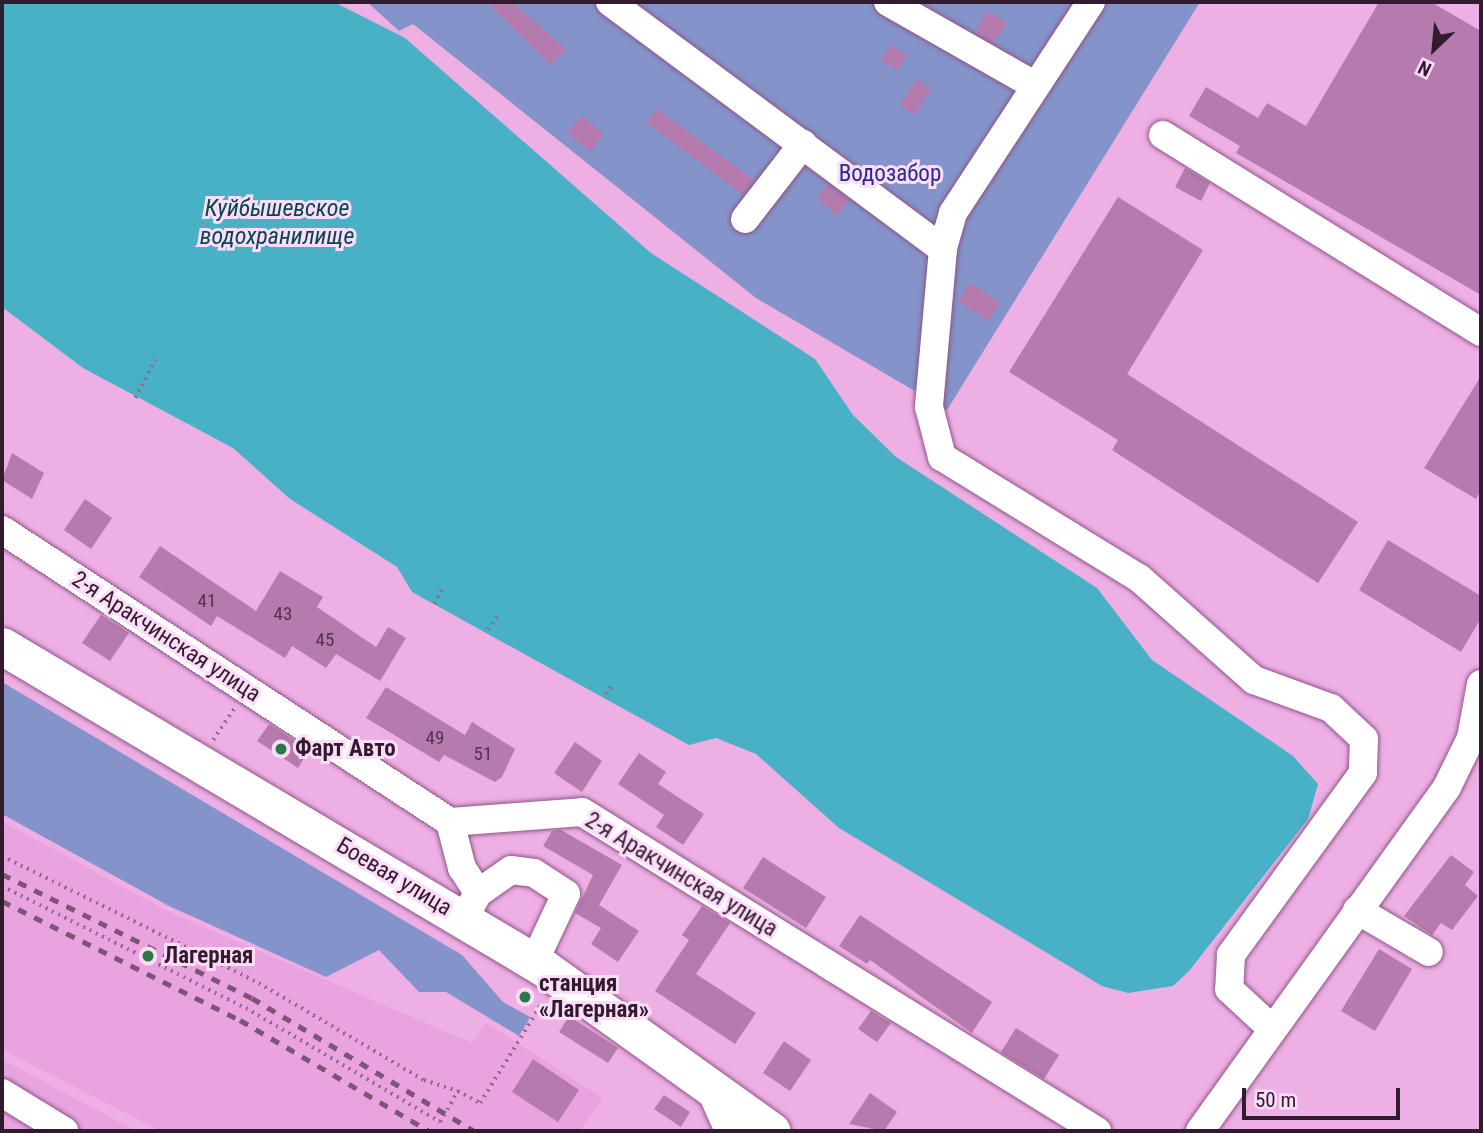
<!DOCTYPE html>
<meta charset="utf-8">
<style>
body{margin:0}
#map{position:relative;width:1483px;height:1133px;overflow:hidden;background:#eeafe5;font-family:"Roboto Condensed",sans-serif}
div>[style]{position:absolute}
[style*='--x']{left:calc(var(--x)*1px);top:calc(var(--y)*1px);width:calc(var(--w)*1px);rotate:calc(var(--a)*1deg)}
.built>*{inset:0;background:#e9a4e0}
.green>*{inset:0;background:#8494ca}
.water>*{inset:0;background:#48b1c5}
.building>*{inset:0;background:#b67bae}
.path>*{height:3.5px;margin-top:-1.75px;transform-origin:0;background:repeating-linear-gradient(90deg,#94688d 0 2px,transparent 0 7px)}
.roads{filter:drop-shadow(0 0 2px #8e5586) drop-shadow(0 0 2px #8e5586)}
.minor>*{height:28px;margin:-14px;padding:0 14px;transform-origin:14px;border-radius:14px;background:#fff}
.major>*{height:37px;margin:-18.5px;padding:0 18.5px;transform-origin:18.5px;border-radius:18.5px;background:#fff}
.rail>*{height:5px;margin-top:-2.5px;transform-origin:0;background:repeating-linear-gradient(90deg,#7d5577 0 9px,transparent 0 18px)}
.dots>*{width:19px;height:19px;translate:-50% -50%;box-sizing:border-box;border:4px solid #fddcf7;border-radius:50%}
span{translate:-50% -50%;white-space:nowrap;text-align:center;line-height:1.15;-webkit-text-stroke:6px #fddcf7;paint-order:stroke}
.number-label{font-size:19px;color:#54334f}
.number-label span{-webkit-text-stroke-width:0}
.park-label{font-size:23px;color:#242d8c}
.street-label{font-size:23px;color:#331b2f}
.poi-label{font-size:23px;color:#331b2f;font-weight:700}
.left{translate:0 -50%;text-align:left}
.water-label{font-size:24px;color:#044751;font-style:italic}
.frame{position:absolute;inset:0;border:4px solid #331b2f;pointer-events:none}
.north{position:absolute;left:1399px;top:14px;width:70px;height:70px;-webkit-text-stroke:5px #fddcf7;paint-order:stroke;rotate:206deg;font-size:19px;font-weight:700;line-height:28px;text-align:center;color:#331b2f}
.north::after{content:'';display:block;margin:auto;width:24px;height:32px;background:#331b2f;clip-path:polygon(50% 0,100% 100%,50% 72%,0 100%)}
.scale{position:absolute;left:1242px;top:1088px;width:158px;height:32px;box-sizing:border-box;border:4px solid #331b2f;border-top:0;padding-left:9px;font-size:21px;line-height:24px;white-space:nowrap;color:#331b2f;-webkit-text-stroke:5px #fddcf7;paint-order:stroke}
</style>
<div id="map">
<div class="built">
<i style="clip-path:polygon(2px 821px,167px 911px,472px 1043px,486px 1023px,603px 1098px,580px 1131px,160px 1131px,2px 1049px)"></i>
<i style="clip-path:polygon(2px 1060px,90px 1106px,135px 1131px,2px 1131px)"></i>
</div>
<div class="green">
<i style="clip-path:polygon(367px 2px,1200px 2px,947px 410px,756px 298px,413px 24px,399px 31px)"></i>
<i style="clip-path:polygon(2px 682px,462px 955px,503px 1002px,530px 1017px,519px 1036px,446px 992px,419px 992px,379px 950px,326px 977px,169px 906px,2px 814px)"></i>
</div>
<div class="water">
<i style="clip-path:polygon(2px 2px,334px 2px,405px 38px,651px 253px,815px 359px,853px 415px,896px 457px,1097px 588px,1152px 660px,1293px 756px,1318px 784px,1308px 819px,1189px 971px,1173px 986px,1128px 993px,1102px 986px,839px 828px,756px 754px,716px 738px,689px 745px,412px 592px,397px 567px,290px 499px,233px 448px,83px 368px,2px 307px)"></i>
</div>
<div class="building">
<i style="clip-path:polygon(487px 2px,511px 2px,566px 49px,551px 65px)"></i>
<i style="clip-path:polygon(1379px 2px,1431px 2px,1481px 31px,1481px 295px,1236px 153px,1240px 146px,1189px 116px,1206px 87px,1258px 118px,1267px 103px,1306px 126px)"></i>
<i style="clip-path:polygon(988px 11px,1007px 23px,994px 43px,974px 32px)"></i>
<i style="clip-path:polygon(891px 45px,907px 55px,898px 71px,881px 60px)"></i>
<i style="clip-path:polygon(917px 79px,931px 89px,915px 115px,900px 105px)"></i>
<i style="clip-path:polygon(657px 109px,754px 180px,743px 195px,647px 123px)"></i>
<i style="clip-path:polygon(581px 116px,604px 134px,590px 151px,567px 133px)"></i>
<i style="clip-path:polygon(1185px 168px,1210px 183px,1201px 201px,1175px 187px)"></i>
<i style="clip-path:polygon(828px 184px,849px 200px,837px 215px,817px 199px)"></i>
<i style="clip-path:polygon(1118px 197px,1203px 250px,1127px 374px,1358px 522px,1318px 583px,1112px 450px,1118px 440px,1009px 372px)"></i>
<i style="clip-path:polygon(970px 283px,1000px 303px,988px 321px,958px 301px)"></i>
<i style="clip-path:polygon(1481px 376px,1481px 490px,1476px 499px,1424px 468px)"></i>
<i style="clip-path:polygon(12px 453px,44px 473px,32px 499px,2px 480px)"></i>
<i style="clip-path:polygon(85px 499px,112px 518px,91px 549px,64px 530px)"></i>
<i style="clip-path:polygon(1388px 540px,1481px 596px,1481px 618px,1461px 652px,1359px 590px)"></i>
<i style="clip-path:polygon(160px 546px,256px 611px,280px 571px,323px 597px,317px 607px,376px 647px,388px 627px,406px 638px,380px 681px,336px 654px,326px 668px,292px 646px,285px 658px,217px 616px,211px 626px,139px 577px)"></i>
<i style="clip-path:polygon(101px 615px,129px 633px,110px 661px,82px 643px)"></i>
<i style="clip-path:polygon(386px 687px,465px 735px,472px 722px,515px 749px,502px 777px,495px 782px,444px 755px,439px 762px,366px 718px)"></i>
<i style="clip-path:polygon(269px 724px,309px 750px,298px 768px,257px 741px)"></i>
<i style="clip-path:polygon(575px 742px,602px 761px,582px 792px,554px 773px)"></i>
<i style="clip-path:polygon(639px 753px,666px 772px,658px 784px,704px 814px,683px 845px,656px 827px,664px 815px,618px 784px)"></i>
<i style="clip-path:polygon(561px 830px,622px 865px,599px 905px,639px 931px,618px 962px,591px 944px,601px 928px,575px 913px,593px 875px,543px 846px,552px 831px)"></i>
<i style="clip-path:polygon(1451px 855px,1474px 872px,1465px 885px,1478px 896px,1452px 930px,1441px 923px,1432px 935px,1404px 916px)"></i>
<i style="clip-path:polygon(763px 857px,826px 897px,806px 928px,743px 888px)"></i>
<i style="clip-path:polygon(702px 906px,730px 923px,696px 974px,756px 1013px,735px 1044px,655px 991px,689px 940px,682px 935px)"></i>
<i style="clip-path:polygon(860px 915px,992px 1002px,972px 1033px,870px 960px,867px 964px,839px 946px)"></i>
<i style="clip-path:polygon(1379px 949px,1412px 969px,1375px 1031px,1341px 1011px)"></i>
<i style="clip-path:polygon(871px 1011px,891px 1023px,877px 1042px,858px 1029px)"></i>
<i style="clip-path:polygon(569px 1016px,618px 1048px,608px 1063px,559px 1032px)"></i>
<i style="clip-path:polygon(1016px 1028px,1059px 1055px,1044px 1079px,1001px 1052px)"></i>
<i style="clip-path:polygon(784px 1041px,811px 1060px,790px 1091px,763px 1073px)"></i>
<i style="clip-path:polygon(533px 1059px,579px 1090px,558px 1122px,512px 1092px)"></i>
<i style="clip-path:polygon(870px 1093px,897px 1112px,884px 1131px,849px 1124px)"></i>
<i style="clip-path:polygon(664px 1095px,690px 1112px,681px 1127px,654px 1109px)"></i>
</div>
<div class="path">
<i style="--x:135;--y:398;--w:43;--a:-62.2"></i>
<i style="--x:434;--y:604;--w:20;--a:-63"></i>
<i style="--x:488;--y:630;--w:18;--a:-56"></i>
<i style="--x:605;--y:694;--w:11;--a:-49"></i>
<i style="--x:213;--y:740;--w:37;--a:-56"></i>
<i style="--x:2;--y:856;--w:287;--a:26.3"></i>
<i style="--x:259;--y:983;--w:191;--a:30.5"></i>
<i style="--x:424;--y:1080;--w:36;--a:18"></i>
<i style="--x:2;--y:886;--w:273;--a:26.6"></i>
<i style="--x:246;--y:1008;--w:225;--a:30.4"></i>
<i style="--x:440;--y:1122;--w:36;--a:-60"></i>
<i style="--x:458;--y:1091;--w:25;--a:29"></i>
<i style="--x:480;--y:1103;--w:118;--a:-58.2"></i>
</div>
<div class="roads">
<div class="minor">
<i style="--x:610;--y:2;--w:415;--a:36.6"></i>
<i style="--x:888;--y:2;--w:168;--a:29.6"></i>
<i style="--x:1091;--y:2;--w:252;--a:123.2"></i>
<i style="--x:953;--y:213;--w:37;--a:106"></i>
<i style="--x:943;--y:249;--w:159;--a:95.1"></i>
<i style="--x:929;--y:407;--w:52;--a:75.4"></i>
<i style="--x:942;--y:457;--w:231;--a:31.6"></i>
<i style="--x:1139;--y:578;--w:154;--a:41.6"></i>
<i style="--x:1254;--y:680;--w:82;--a:20"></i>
<i style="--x:1331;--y:708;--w:45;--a:43.2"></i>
<i style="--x:1364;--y:739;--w:34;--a:92"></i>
<i style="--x:1363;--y:773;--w:225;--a:126"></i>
<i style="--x:1231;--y:955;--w:34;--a:93"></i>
<i style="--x:1229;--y:989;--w:56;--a:42.8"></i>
<i style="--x:1163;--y:135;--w:374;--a:31.8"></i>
<i style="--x:745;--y:219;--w:95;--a:-52.3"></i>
<i style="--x:2;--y:530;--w:535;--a:33.1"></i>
<i style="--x:450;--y:822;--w:132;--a:-4.3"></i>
<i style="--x:582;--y:812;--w:606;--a:31.77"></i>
<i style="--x:450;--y:822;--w:48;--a:75.4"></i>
<i style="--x:462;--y:868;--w:30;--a:57"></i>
<i style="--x:478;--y:893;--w:18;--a:119"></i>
<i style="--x:478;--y:893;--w:40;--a:-34.9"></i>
<i style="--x:511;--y:870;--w:23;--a:7"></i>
<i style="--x:534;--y:873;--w:38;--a:33"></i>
<i style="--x:566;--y:894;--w:75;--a:115.2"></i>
<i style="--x:1357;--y:910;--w:83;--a:30.3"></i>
<i style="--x:708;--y:1084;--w:51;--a:65.9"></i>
<i style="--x:2;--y:1093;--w:73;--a:31.5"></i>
<i style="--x:1200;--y:1131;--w:423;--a:-54.3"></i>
<i style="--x:1447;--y:787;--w:55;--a:-63.9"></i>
<i style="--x:1471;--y:738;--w:55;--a:-79.5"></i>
</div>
<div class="major">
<i style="--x:2;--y:646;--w:630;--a:30.71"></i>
<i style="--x:544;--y:968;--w:280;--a:35.6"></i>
</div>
</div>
<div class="rail">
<i style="--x:2;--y:874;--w:279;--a:26.4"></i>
<i style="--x:252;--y:998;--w:259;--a:30.9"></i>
<i style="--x:2;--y:901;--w:266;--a:26.6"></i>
<i style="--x:240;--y:1020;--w:219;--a:30.4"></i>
</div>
<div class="dots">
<i style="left:281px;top:749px;background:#2c7746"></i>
<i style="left:148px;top:956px;background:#2c7746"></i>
<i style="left:525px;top:997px;background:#2c7746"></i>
</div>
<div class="number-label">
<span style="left:207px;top:601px">41</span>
<span style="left:283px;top:614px">43</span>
<span style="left:325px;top:640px">45</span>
<span style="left:435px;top:738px">49</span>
<span style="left:483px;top:754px">51</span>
</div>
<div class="park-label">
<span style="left:890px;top:174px">Водозабор</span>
</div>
<div class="street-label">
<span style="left:166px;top:637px;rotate:33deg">2-я Аракчинская улица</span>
<span style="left:681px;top:875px;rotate:31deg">2-я Аракчинская улица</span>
<span style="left:394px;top:877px;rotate:31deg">Боевая улица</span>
</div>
<div class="poi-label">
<span class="left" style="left:295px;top:749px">Фарт Авто</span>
<span class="left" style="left:164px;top:956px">Лагерная</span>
<span class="left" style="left:539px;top:997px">станция<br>«Лагерная»</span>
</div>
<div class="water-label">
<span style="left:277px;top:223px">Куйбышевское<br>водохранилище</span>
</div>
<div class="frame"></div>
<div class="north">N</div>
<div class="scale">50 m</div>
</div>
